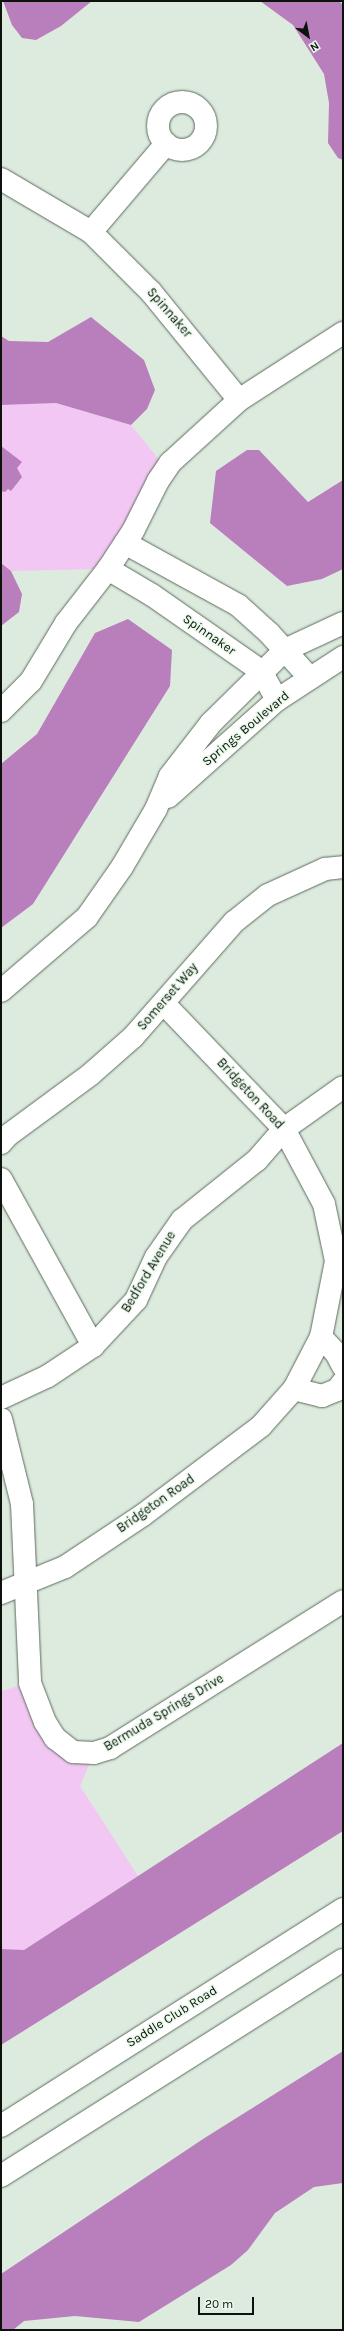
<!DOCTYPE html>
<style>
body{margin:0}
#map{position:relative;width:344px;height:2331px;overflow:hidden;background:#dcebdd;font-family:Karla,sans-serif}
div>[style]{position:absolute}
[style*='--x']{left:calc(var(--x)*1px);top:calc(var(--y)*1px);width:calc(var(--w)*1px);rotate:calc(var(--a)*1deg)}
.green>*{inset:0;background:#f2c7f3}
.water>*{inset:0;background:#b97fbc}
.roads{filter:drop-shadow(0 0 1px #5d6a5e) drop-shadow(0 0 1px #5d6a5e)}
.street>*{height:22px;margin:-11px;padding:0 11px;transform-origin:11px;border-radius:11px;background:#fff}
.street>.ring{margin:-11px;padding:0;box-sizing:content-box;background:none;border:22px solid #fff;border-radius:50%}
.secondary>*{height:22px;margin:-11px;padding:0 11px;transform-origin:11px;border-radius:11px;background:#fff}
span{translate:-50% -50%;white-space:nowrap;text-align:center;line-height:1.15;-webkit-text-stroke:3px #e9f9ea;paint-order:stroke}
.street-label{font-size:13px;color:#0d120d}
.frame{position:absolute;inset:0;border:2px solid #0d120d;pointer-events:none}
.north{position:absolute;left:288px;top:16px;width:40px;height:40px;-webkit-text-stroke:3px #e9f9ea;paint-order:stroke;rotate:148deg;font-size:11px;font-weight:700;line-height:16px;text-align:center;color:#0d120d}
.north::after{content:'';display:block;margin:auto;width:14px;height:18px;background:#0d120d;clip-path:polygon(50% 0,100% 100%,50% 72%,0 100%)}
.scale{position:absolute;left:198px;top:2297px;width:56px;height:18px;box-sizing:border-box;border:2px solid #0d120d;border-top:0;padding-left:5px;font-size:12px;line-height:14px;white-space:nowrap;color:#0d120d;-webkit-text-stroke:3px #e9f9ea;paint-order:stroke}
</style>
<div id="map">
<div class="green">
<i style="clip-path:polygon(56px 403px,131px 425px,164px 466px,100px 569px,11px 571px,1px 563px,1px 405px)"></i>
<i style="clip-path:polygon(30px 1683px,55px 1738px,94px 1753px,80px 1786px,138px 1876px,24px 1950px,1px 1949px,1px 1691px)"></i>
</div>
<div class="water">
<i style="clip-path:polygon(3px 1px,92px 1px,61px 26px,36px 40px,22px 38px,12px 25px)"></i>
<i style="clip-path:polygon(260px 1px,339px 1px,343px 5px,343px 160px,338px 158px,328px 143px,329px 103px,324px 74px,293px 25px)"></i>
<i style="clip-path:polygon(91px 317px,144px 360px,155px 390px,147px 409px,131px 425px,56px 403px,1px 405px,1px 336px,9px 341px,48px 342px)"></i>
<i style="clip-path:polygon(1px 446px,22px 462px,17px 468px,22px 477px,11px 491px,8px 489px,5px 492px,1px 491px)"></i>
<i style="clip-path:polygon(247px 450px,259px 450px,308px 502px,343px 480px,343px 569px,322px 579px,287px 586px,210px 523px,216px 471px)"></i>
<i style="clip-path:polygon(1px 563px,11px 571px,22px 594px,19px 612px,1px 626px)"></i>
<i style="clip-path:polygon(128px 619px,172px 650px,170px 686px,33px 904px,1px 928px,1px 764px,37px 734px,95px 633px)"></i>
<i style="clip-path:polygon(343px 1743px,343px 1831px,1px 2045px,1px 1949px,24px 1950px)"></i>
<i style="clip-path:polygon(343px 2051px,343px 2183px,314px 2187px,275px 2213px,248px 2250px,231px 2265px,139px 2322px,75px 2316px,24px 2321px,13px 2330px,1px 2330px,1px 2274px,203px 2139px)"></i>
</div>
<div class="roads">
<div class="street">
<i class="ring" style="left:158px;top:102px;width:26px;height:26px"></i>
<i style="--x:1;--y:179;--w:104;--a:30.5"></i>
<i style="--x:91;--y:232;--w:85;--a:45"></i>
<i style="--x:151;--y:292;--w:139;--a:50.8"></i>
<i style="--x:91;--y:232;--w:116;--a:-49.6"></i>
<i style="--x:125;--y:543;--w:129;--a:28.8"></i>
<i style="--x:238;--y:605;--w:42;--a:42.1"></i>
<i style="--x:269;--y:633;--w:61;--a:47.7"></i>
<i style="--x:108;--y:569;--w:51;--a:30.6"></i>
<i style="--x:152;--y:595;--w:133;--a:34.9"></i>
<i style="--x:261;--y:671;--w:33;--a:61"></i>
<i style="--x:1;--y:711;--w:42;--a:-45"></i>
<i style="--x:31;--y:681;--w:68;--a:-58.9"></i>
<i style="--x:66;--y:623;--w:68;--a:-52.1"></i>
<i style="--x:108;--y:569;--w:45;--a:-56.7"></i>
<i style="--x:133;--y:531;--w:56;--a:-63.4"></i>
<i style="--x:158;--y:481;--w:22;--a:-56"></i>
<i style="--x:170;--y:463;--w:93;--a:-42.4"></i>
<i style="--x:239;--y:400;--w:124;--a:-32.8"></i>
<i style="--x:168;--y:797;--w:146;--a:-41.7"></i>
<i style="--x:277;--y:700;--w:79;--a:-33.1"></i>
<i style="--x:1;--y:991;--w:113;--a:-40.7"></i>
<i style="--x:87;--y:917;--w:61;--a:-55"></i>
<i style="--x:122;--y:867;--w:67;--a:-59.6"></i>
<i style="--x:156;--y:809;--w:36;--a:-67"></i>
<i style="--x:170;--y:776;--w:67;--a:-52.3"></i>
<i style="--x:211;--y:723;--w:104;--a:-44.6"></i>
<i style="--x:285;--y:650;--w:64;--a:-25"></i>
<i style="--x:1;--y:1143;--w:9;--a:-49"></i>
<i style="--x:7;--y:1136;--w:104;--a:-36.4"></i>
<i style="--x:91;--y:1074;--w:56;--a:-41.4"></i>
<i style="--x:133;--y:1037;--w:153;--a:-48.7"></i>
<i style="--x:234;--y:922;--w:43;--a:-38.5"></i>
<i style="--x:268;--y:895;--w:63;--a:-24.5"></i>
<i style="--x:325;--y:869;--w:18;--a:-6"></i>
<i style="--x:1;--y:1179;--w:191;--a:61.1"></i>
<i style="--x:321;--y:1337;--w:22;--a:47"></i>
<i style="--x:336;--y:1353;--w:15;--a:62"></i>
<i style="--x:294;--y:1389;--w:29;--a:14"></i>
<i style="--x:322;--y:1396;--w:16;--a:-22"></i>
<i style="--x:337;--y:1390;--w:10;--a:-53"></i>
<i style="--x:1;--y:1398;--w:52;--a:-25.1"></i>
<i style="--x:48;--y:1376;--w:54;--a:-33.7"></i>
<i style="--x:93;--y:1346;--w:63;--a:-46.9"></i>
<i style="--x:136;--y:1300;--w:47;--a:-65.1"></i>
<i style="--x:156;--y:1257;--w:45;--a:-54.9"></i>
<i style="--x:182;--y:1220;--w:96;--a:-38.7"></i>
<i style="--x:257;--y:1160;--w:41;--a:-48.9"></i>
<i style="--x:284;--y:1129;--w:72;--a:-35.4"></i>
<i style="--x:1;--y:1419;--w:88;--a:76.1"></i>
<i style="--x:22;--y:1504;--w:179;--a:87.4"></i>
<i style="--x:30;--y:1683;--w:42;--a:69"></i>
<i style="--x:45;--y:1722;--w:19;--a:58"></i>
<i style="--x:55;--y:1738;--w:23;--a:38"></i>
<i style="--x:73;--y:1752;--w:21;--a:3"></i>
<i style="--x:94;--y:1753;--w:17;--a:-17"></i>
<i style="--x:110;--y:1748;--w:275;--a:-32.2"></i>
<i style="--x:1;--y:1593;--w:69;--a:-22.1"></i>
<i style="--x:65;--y:1567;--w:94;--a:-33.7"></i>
<i style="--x:143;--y:1515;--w:148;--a:-37"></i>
<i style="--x:261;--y:1426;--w:50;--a:-48.3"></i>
<i style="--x:294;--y:1389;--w:59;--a:-62.6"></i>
<i style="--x:321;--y:1337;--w:77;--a:-78.8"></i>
<i style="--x:336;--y:1261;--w:58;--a:-101.9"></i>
<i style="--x:324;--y:1204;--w:85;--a:-118.1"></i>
<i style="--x:284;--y:1129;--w:173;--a:-133.8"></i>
</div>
<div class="secondary">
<i style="--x:1;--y:2126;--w:405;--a:-32.4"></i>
<i style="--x:1;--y:2176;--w:404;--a:-32.3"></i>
</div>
</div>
<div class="street-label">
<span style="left:169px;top:313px;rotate:49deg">Spinnaker</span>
<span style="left:209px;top:635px;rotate:35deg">Spinnaker</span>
<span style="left:246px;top:729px;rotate:-40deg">Springs Boulevard</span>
<span style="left:168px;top:997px;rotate:-49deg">Somerset Way</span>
<span style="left:250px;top:1094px;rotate:47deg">Bridgeton Road</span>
<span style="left:149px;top:1272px;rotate:-59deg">Bedford Avenue</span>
<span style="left:156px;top:1504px;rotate:-35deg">Bridgeton Road</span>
<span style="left:164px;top:1713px;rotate:-31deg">Bermuda Springs Drive</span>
<span style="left:172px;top:2017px;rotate:-32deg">Saddle Club Road</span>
</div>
<div class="frame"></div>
<div class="north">N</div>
<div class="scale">20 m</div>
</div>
